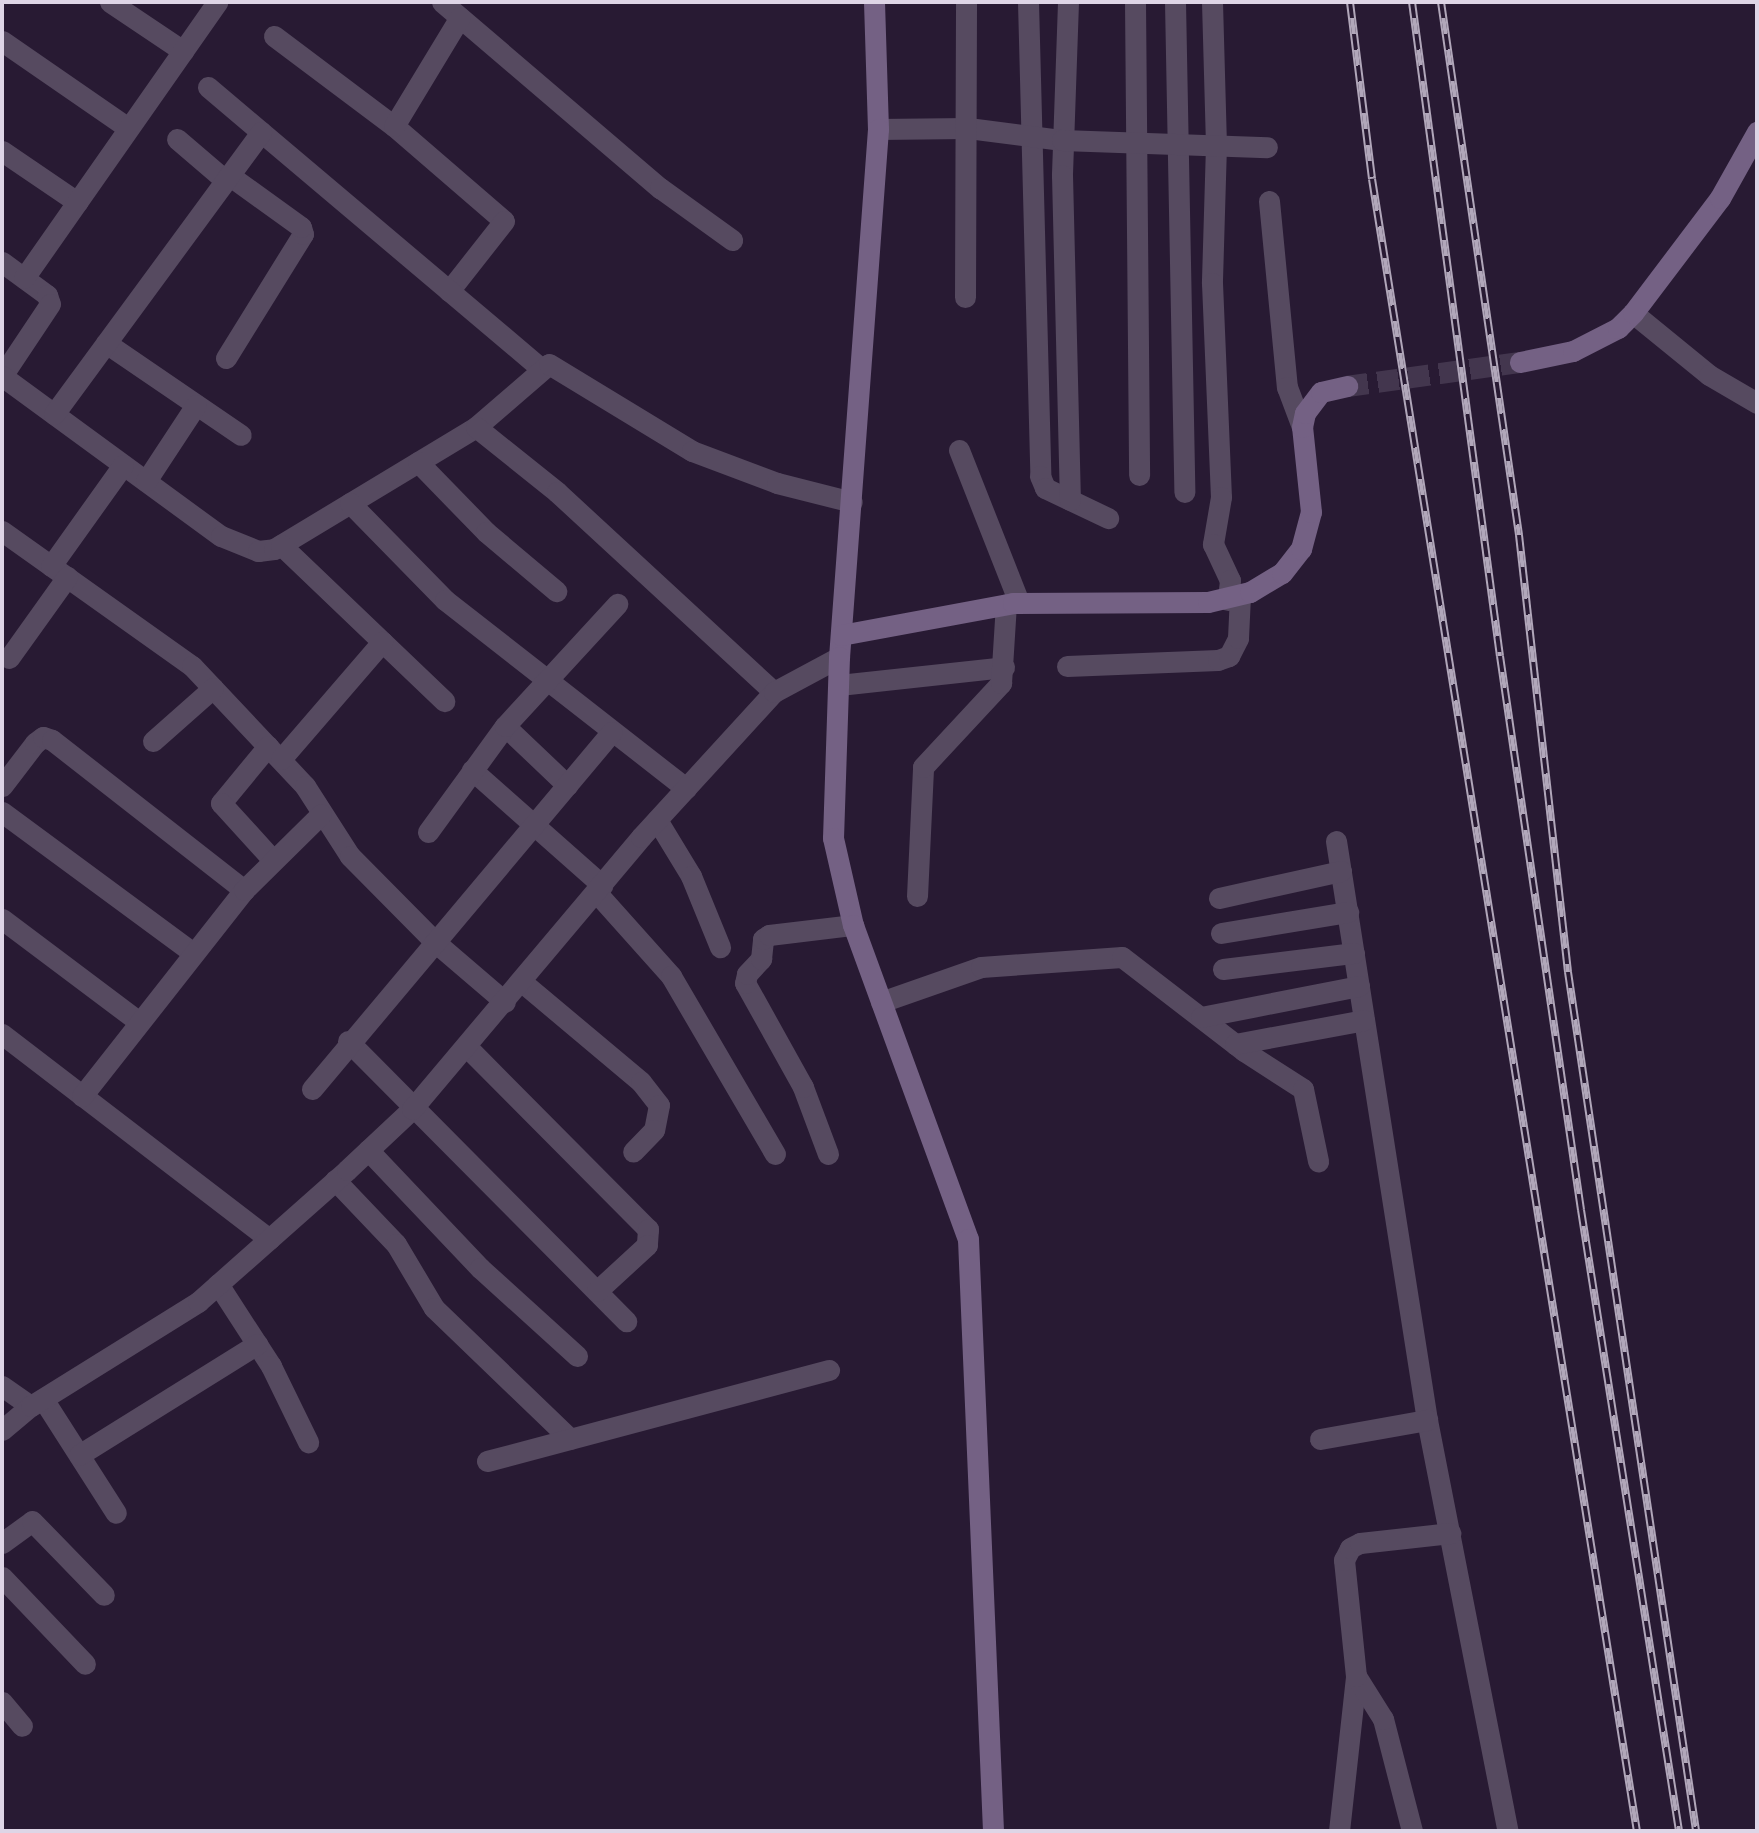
<!DOCTYPE html>
<style>
body{margin:0}
#map{position:relative;width:1759px;height:1833px;overflow:hidden;background:#281a33;font-family:Poppins,sans-serif}
div>[style]{position:absolute}
[style*='--x']{left:calc(var(--x)*1px);top:calc(var(--y)*1px);width:calc(var(--w)*1px);rotate:calc(var(--a)*1deg)}
.secondary-tunnel>*{height:21px;margin-top:-10.5px;transform-origin:0;background:repeating-linear-gradient(90deg,#43364e 0 21px,transparent 0 31px)}
.street>*{height:21px;margin:-10.5px;padding:0 10.5px;transform-origin:10.5px;border-radius:10.5px;background:#564a60}
.secondary>*{height:21px;margin:-10.5px;padding:0 10.5px;transform-origin:10.5px;border-radius:10.5px;background:#746184}
.rail>*{height:8px;margin-top:-4px;transform-origin:0;background:repeating-linear-gradient(90deg,#281a33 0 16px,#b1a7ba 0 32px);box-sizing:border-box;border-block:2px solid #b1a7ba}
span{translate:-50% -50%;white-space:nowrap;text-align:center;line-height:1.15;-webkit-text-stroke:7px #281a33;paint-order:stroke}
.frame{position:absolute;inset:0;border:4px solid #ded5e6;pointer-events:none}
</style>
<div id="map">
<div class="secondary-tunnel">
<i style="--x:1347;--y:386;--w:175;--a:-7.9"></i>
</div>
<div class="street">
<i style="--x:110;--y:2;--w:88;--a:33.9"></i>
<i style="--x:442;--y:2;--w:287;--a:40.5"></i>
<i style="--x:660;--y:188;--w:89;--a:35.8"></i>
<i style="--x:1028;--y:2;--w:474;--a:88.5"></i>
<i style="--x:1040;--y:476;--w:13;--a:67"></i>
<i style="--x:1045;--y:488;--w:70;--a:25.5"></i>
<i style="--x:1068;--y:2;--w:173;--a:92"></i>
<i style="--x:1062;--y:175;--w:325;--a:88.6"></i>
<i style="--x:1135;--y:2;--w:473;--a:89.5"></i>
<i style="--x:1175;--y:2;--w:490;--a:88.9"></i>
<i style="--x:1212;--y:2;--w:143;--a:88.4"></i>
<i style="--x:1216;--y:145;--w:138;--a:91.7"></i>
<i style="--x:1212;--y:283;--w:214;--a:87.6"></i>
<i style="--x:1221;--y:497;--w:48;--a:99.7"></i>
<i style="--x:1213;--y:544;--w:40;--a:65"></i>
<i style="--x:1230;--y:580;--w:20;--a:96"></i>
<i style="--x:274;--y:36;--w:150;--a:36.9"></i>
<i style="--x:394;--y:126;--w:145;--a:40.8"></i>
<i style="--x:504;--y:221;--w:89;--a:128.2"></i>
<i style="--x:2;--y:41;--w:153;--a:34.6"></i>
<i style="--x:208;--y:87;--w:436;--a:40.2"></i>
<i style="--x:394;--y:126;--w:127;--a:-58.8"></i>
<i style="--x:878;--y:129;--w:90;--a:-0.6"></i>
<i style="--x:968;--y:128;--w:95;--a:7.3"></i>
<i style="--x:1062;--y:140;--w:205;--a:2"></i>
<i style="--x:177;--y:139;--w:63;--a:40.5"></i>
<i style="--x:2;--y:151;--w:91;--a:34.2"></i>
<i style="--x:1269;--y:201;--w:187;--a:84.5"></i>
<i style="--x:1287;--y:387;--w:43;--a:69.4"></i>
<i style="--x:2;--y:262;--w:56;--a:36.3"></i>
<i style="--x:47;--y:295;--w:9;--a:72"></i>
<i style="--x:50;--y:304;--w:87;--a:123.7"></i>
<i style="--x:24;--y:278;--w:337;--a:-55"></i>
<i style="--x:965;--y:297;--w:295;--a:-89.8"></i>
<i style="--x:1633;--y:313;--w:98;--a:39.2"></i>
<i style="--x:1709;--y:375;--w:56;--a:30.3"></i>
<i style="--x:106;--y:343;--w:163;--a:34.3"></i>
<i style="--x:226;--y:358;--w:146;--a:-58.2"></i>
<i style="--x:303;--y:234;--w:7;--a:-106"></i>
<i style="--x:301;--y:227;--w:89;--a:-144.2"></i>
<i style="--x:2;--y:376;--w:271;--a:36.2"></i>
<i style="--x:221;--y:536;--w:40;--a:22"></i>
<i style="--x:258;--y:551;--w:16;--a:-7"></i>
<i style="--x:274;--y:549;--w:236;--a:-31.1"></i>
<i style="--x:476;--y:427;--w:96;--a:-40.8"></i>
<i style="--x:549;--y:364;--w:167;--a:31.3"></i>
<i style="--x:692;--y:451;--w:91;--a:20.6"></i>
<i style="--x:777;--y:483;--w:77;--a:14.2"></i>
<i style="--x:54;--y:414;--w:350;--a:-53.7"></i>
<i style="--x:476;--y:427;--w:104;--a:38.7"></i>
<i style="--x:557;--y:492;--w:295;--a:42.7"></i>
<i style="--x:959;--y:450;--w:163;--a:68.5"></i>
<i style="--x:418;--y:462;--w:98;--a:45.8"></i>
<i style="--x:486;--y:532;--w:92;--a:40.1"></i>
<i style="--x:146;--y:481;--w:91;--a:-56.7"></i>
<i style="--x:350;--y:503;--w:136;--a:45.6"></i>
<i style="--x:445;--y:600;--w:306;--a:38"></i>
<i style="--x:2;--y:531;--w:233;--a:35.4"></i>
<i style="--x:192;--y:666;--w:165;--a:46.7"></i>
<i style="--x:305;--y:786;--w:83;--a:57.3"></i>
<i style="--x:350;--y:856;--w:121;--a:45.3"></i>
<i style="--x:435;--y:942;--w:92;--a:40.6"></i>
<i style="--x:281;--y:545;--w:226;--a:43.7"></i>
<i style="--x:51;--y:566;--w:124;--a:-54.5"></i>
<i style="--x:9;--y:658;--w:100;--a:-54.4"></i>
<i style="--x:1067;--y:666;--w:151;--a:-2.3"></i>
<i style="--x:1218;--y:660;--w:12;--a:-20"></i>
<i style="--x:1229;--y:656;--w:20;--a:-63"></i>
<i style="--x:1238;--y:638;--w:42;--a:-87.3"></i>
<i style="--x:839;--y:685;--w:166;--a:-6.2"></i>
<i style="--x:505;--y:726;--w:86;--a:43.6"></i>
<i style="--x:153;--y:741;--w:80;--a:-41.5"></i>
<i style="--x:268;--y:746;--w:74;--a:129.5"></i>
<i style="--x:221;--y:803;--w:74;--a:47.7"></i>
<i style="--x:281;--y:759;--w:155;--a:-49.2"></i>
<i style="--x:472;--y:770;--w:174;--a:41.5"></i>
<i style="--x:2;--y:786;--w:54;--a:-52.5"></i>
<i style="--x:35;--y:743;--w:10;--a:-37"></i>
<i style="--x:43;--y:737;--w:9;--a:18"></i>
<i style="--x:52;--y:740;--w:244;--a:38"></i>
<i style="--x:2;--y:812;--w:237;--a:36.4"></i>
<i style="--x:657;--y:820;--w:66;--a:58.7"></i>
<i style="--x:691;--y:876;--w:77;--a:67.8"></i>
<i style="--x:428;--y:832;--w:131;--a:-54"></i>
<i style="--x:505;--y:726;--w:166;--a:-47.4"></i>
<i style="--x:1336;--y:841;--w:586;--a:81.07"></i>
<i style="--x:1427;--y:1420;--w:419;--a:78.9"></i>
<i style="--x:596;--y:892;--w:113;--a:48.2"></i>
<i style="--x:671;--y:976;--w:206;--a:59.7"></i>
<i style="--x:917;--y:896;--w:129;--a:-87.3"></i>
<i style="--x:923;--y:767;--w:115;--a:-47.1"></i>
<i style="--x:1001;--y:683;--w:79;--a:-86.4"></i>
<i style="--x:1219;--y:898;--w:125;--a:-12.5"></i>
<i style="--x:2;--y:919;--w:171;--a:36.9"></i>
<i style="--x:1221;--y:933;--w:129;--a:-9.4"></i>
<i style="--x:1223;--y:969;--w:132;--a:-7"></i>
<i style="--x:522;--y:982;--w:155;--a:40"></i>
<i style="--x:641;--y:1082;--w:29;--a:52"></i>
<i style="--x:659;--y:1105;--w:25;--a:101"></i>
<i style="--x:654;--y:1130;--w:30;--a:134"></i>
<i style="--x:881;--y:1002;--w:106;--a:-19.3"></i>
<i style="--x:981;--y:967;--w:141;--a:-4.1"></i>
<i style="--x:1122;--y:957;--w:154;--a:37.6"></i>
<i style="--x:1244;--y:1051;--w:70;--a:32.8"></i>
<i style="--x:1303;--y:1089;--w:74;--a:78.2"></i>
<i style="--x:1201;--y:1017;--w:161;--a:-11.1"></i>
<i style="--x:2;--y:1034;--w:337;--a:37.5"></i>
<i style="--x:348;--y:1041;--w:395;--a:45.2"></i>
<i style="--x:1235;--y:1044;--w:131;--a:-10.5"></i>
<i style="--x:467;--y:1047;--w:257;--a:45.2"></i>
<i style="--x:648;--y:1229;--w:16;--a:94"></i>
<i style="--x:647;--y:1245;--w:68;--a:137.4"></i>
<i style="--x:312;--y:1089;--w:466;--a:-50"></i>
<i style="--x:82;--y:1096;--w:262;--a:-51.8"></i>
<i style="--x:244;--y:890;--w:108;--a:-44.6"></i>
<i style="--x:368;--y:1150;--w:163;--a:46.5"></i>
<i style="--x:480;--y:1268;--w:131;--a:42.2"></i>
<i style="--x:828;--y:1154;--w:72;--a:-110.5"></i>
<i style="--x:803;--y:1087;--w:119;--a:-119.1"></i>
<i style="--x:745;--y:983;--w:9;--a:-77"></i>
<i style="--x:747;--y:974;--w:21;--a:-47"></i>
<i style="--x:761;--y:959;--w:20;--a:-84"></i>
<i style="--x:763;--y:939;--w:7;--a:-34"></i>
<i style="--x:769;--y:935;--w:85;--a:-6.8"></i>
<i style="--x:335;--y:1180;--w:88;--a:46.4"></i>
<i style="--x:396;--y:1244;--w:74;--a:59.3"></i>
<i style="--x:434;--y:1308;--w:189;--a:43.9"></i>
<i style="--x:218;--y:1284;--w:98;--a:57.1"></i>
<i style="--x:271;--y:1366;--w:85;--a:64"></i>
<i style="--x:2;--y:1386;--w:35;--a:35"></i>
<i style="--x:43;--y:1399;--w:135;--a:57.4"></i>
<i style="--x:2;--y:1430;--w:38;--a:-40"></i>
<i style="--x:31;--y:1406;--w:197;--a:-31.9"></i>
<i style="--x:198;--y:1302;--w:199;--a:-41.5"></i>
<i style="--x:347;--y:1170;--w:89;--a:-43.2"></i>
<i style="--x:412;--y:1109;--w:356;--a:-49.9"></i>
<i style="--x:641;--y:837;--w:197;--a:-47.5"></i>
<i style="--x:774;--y:692;--w:74;--a:-28.3"></i>
<i style="--x:1320;--y:1439;--w:109;--a:-10.1"></i>
<i style="--x:79;--y:1455;--w:210;--a:-31.9"></i>
<i style="--x:487;--y:1461;--w:354;--a:-14.9"></i>
<i style="--x:2;--y:1543;--w:37;--a:-36"></i>
<i style="--x:32;--y:1521;--w:103;--a:45.8"></i>
<i style="--x:2;--y:1577;--w:120;--a:46.3"></i>
<i style="--x:2;--y:1702;--w:31;--a:50"></i>
<i style="--x:1339;--y:1831;--w:156;--a:-83.7"></i>
<i style="--x:1412;--y:1831;--w:116;--a:-104.5"></i>
<i style="--x:1383;--y:1719;--w:51;--a:-122.1"></i>
<i style="--x:1356;--y:1676;--w:117;--a:-95.9"></i>
<i style="--x:1344;--y:1560;--w:13;--a:-63"></i>
<i style="--x:1350;--y:1548;--w:11;--a:-27"></i>
<i style="--x:1360;--y:1543;--w:91;--a:-6.3"></i>
</div>
<div class="secondary">
<i style="--x:874;--y:2;--w:127;--a:88.2"></i>
<i style="--x:878;--y:129;--w:529;--a:94.22"></i>
<i style="--x:839;--y:657;--w:181;--a:91.9"></i>
<i style="--x:833;--y:838;--w:89;--a:77.1"></i>
<i style="--x:853;--y:925;--w:334;--a:69.9"></i>
<i style="--x:968;--y:1239;--w:593;--a:87.58"></i>
<i style="--x:1520;--y:362;--w:54;--a:-11.7"></i>
<i style="--x:1573;--y:351;--w:51;--a:-27.1"></i>
<i style="--x:1618;--y:328;--w:21;--a:-45"></i>
<i style="--x:1633;--y:313;--w:144;--a:-52.9"></i>
<i style="--x:1720;--y:198;--w:76;--a:-60.7"></i>
<i style="--x:841;--y:635;--w:175;--a:-10.5"></i>
<i style="--x:1013;--y:603;--w:195;--a:-0.3"></i>
<i style="--x:1208;--y:602;--w:43;--a:-13.4"></i>
<i style="--x:1250;--y:592;--w:37;--a:-31"></i>
<i style="--x:1282;--y:573;--w:31;--a:-52"></i>
<i style="--x:1301;--y:549;--w:38;--a:-75"></i>
<i style="--x:1311;--y:512;--w:85;--a:-96"></i>
<i style="--x:1302;--y:427;--w:14;--a:-78"></i>
<i style="--x:1305;--y:413;--w:26;--a:-53"></i>
<i style="--x:1321;--y:392;--w:27;--a:-13"></i>
</div>
<div class="rail">
<i style="--x:1350;--y:2;--w:178;--a:82.9"></i>
<i style="--x:1372;--y:179;--w:1673;--a:80.89"></i>
<i style="--x:1412;--y:2;--w:660;--a:82.34"></i>
<i style="--x:1500;--y:656;--w:560;--a:81.68"></i>
<i style="--x:1581;--y:1210;--w:629;--a:81.03"></i>
<i style="--x:1441;--y:2;--w:539;--a:81.67"></i>
<i style="--x:1519;--y:535;--w:440;--a:83.6"></i>
<i style="--x:1568;--y:972;--w:868;--a:81.52"></i>
</div>
<div class="frame"></div>
</div>
